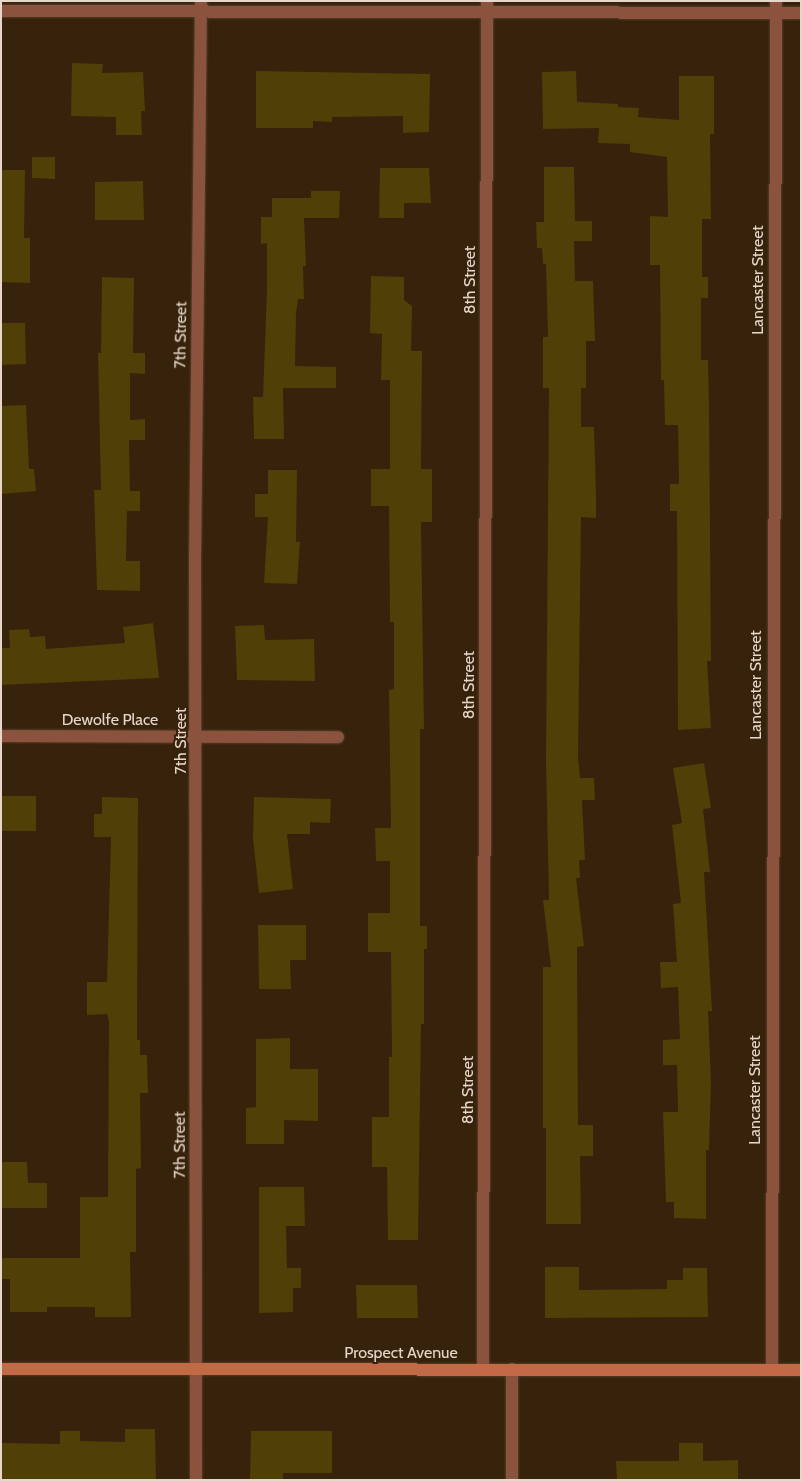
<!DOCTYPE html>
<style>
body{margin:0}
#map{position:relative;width:802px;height:1481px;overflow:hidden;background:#37220b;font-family:Cabin,sans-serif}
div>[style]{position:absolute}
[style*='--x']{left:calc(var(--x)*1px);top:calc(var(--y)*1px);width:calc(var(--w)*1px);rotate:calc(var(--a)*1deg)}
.building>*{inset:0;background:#503f06}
.roads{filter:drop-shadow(0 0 1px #533f2a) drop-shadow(0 0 1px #533f2a)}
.lane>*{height:12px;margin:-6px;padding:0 6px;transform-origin:6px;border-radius:6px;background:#8b533d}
.street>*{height:12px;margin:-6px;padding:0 6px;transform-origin:6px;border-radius:6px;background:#8b533d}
.secondary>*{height:12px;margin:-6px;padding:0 6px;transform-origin:6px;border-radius:6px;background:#c26946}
span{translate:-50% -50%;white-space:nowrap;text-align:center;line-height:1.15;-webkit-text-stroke:4px #37220b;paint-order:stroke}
.street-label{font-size:16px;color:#e6d7ca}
.frame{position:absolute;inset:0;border:2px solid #e6d7ca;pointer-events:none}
</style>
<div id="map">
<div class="building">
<i style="clip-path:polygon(72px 63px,103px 64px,102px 73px,143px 72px,145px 111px,141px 111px,142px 135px,116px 135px,116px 117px,71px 116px)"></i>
<i style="clip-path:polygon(256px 71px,430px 74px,429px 132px,403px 133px,403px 116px,332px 117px,332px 122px,313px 121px,313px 128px,256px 128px)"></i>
<i style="clip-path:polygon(576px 71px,577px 102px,618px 104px,618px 107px,639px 108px,638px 117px,679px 120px,679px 76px,714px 76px,714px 134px,710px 134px,711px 219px,702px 219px,702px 277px,708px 277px,708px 298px,701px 298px,701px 360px,708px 360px,709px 403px,711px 661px,707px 661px,711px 728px,678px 730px,677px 511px,670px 511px,670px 484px,679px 484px,678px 425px,665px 425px,664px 380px,661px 380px,660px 265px,650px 265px,650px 216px,668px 217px,667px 157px,630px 152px,630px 144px,598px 143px,599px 128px,543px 129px,542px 72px)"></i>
<i style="clip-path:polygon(32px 157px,55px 157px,55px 179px,32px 178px)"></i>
<i style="clip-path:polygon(544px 167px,574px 167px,575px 221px,592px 221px,592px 241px,574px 241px,575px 281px,593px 281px,595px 341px,586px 341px,586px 388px,581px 388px,581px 427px,594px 427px,596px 496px,596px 518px,581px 517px,578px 758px,580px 778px,594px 778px,595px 800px,582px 800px,585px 860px,579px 860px,580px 878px,576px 878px,584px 946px,577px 947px,578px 1125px,593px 1125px,593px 1156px,580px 1156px,581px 1224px,546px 1224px,546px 1128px,543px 1128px,543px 967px,551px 967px,543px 900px,549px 900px,546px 761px,549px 388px,543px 388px,543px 337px,548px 337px,546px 264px,543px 264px,542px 248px,537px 248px,536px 222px,544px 222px)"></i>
<i style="clip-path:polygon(380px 168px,429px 168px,431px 203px,404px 203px,404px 218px,379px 218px)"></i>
<i style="clip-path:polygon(1px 170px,25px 170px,24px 238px,30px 238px,30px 283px,1px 282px)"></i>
<i style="clip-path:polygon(143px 181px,144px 220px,95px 220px,95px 182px)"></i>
<i style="clip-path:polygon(311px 191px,340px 191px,339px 218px,304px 218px,306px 266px,303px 266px,304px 299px,298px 299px,296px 313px,295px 366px,336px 367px,336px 388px,283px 388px,284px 439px,254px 439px,253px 397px,263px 397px,267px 289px,267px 243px,261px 244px,261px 217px,272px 217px,272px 198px,311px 198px)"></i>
<i style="clip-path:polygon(371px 276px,404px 277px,404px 300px,412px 306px,411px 351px,422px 351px,421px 469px,432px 469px,432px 522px,421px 522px,424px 729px,420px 729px,420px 926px,427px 926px,427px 949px,424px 949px,424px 1024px,421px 1024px,418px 1240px,388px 1240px,387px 1167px,372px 1167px,372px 1117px,389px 1117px,389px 1057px,392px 1057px,391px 952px,368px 952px,368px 913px,390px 913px,390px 861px,376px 861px,375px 828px,391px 828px,389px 694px,389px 690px,394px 689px,394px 622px,390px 622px,389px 506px,371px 506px,371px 469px,390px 469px,390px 380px,381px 380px,382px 334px,370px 333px)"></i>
<i style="clip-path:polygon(102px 277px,134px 278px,133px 353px,145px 353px,145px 374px,130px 373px,130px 420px,145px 419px,145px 440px,129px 440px,130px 491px,140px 491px,140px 511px,127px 511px,126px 561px,140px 561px,140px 591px,97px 590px,94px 490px,101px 490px,98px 353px,101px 353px)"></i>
<i style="clip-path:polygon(1px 323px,25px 323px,26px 364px,1px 365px)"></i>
<i style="clip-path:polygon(26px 405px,29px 469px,34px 469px,36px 491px,1px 494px,1px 406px)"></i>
<i style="clip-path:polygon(268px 470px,297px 470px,296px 542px,300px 542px,297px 584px,264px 583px,268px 517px,255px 517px,255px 494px,268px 494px)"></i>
<i style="clip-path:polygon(153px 623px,159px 678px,1px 685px,1px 648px,10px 648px,9px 630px,29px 629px,30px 637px,45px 636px,46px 649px,125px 643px,123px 627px)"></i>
<i style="clip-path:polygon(264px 625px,265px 640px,314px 639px,315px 681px,237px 680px,235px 626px)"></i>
<i style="clip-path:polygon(704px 763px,711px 808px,703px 809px,710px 872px,704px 872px,712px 1011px,708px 1011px,711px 1080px,709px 1150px,706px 1150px,706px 1219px,674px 1218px,674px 1202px,666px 1202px,663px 1112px,678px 1112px,677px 1065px,663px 1065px,663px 1040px,680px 1039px,678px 987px,661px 988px,660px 962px,677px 962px,673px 904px,681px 903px,672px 825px,682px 823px,673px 768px)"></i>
<i style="clip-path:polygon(1px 796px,36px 796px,36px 831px,1px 831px)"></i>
<i style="clip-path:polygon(102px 797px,138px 798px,137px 1040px,140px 1040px,140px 1055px,147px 1055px,148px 1093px,140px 1093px,141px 1168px,136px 1169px,136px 1252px,130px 1252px,131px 1317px,95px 1317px,95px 1307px,47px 1307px,47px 1312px,10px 1312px,10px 1279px,1px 1279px,1px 1258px,80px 1258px,80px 1197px,108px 1197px,109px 1021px,107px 1014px,87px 1015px,87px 982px,107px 982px,111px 837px,94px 837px,94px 814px,102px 814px)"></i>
<i style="clip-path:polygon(254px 797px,331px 799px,330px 823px,310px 822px,310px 834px,287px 834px,293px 889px,259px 893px,253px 839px)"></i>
<i style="clip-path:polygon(258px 925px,306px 925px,306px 960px,290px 960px,291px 989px,259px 989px)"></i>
<i style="clip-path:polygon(290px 1038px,290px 1069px,318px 1069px,318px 1121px,284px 1120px,284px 1144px,246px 1144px,246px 1108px,256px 1107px,256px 1039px)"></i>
<i style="clip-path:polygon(1px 1162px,27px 1162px,28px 1183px,47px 1183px,47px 1208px,1px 1208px)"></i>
<i style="clip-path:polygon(259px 1187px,304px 1187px,305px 1226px,286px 1226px,287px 1268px,301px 1268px,301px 1288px,293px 1288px,293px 1312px,259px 1313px)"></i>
<i style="clip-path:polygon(545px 1267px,579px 1267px,579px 1290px,667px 1289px,667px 1280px,683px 1280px,683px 1268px,707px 1268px,708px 1317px,545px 1318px)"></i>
<i style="clip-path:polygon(356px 1285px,417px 1285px,418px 1318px,357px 1318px)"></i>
<i style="clip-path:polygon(125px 1429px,155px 1429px,156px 1480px,1px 1480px,1px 1443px,60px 1444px,60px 1431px,80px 1431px,80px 1441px,125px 1442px)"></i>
<i style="clip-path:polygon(251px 1431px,332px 1431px,332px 1473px,283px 1473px,283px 1480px,250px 1480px)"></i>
<i style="clip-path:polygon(679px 1443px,703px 1443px,703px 1461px,738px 1460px,738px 1480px,617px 1480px,616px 1461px,679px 1461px)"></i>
</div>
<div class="roads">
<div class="lane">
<i style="--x:512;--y:1369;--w:111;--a:90"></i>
</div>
<div class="street">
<i style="--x:1;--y:11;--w:800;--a:0.14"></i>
<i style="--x:1;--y:736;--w:337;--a:0.2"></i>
<i style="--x:483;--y:1369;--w:1368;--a:-89.83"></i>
<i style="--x:772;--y:1370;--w:1369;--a:-89.83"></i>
<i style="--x:196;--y:1480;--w:918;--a:-90.06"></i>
<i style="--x:195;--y:562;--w:561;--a:-89.39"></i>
</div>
<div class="secondary">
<i style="--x:1;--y:1369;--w:800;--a:0.07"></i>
</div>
</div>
<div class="street-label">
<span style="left:470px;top:280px;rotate:-90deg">8th Street</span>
<span style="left:758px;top:280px;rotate:-90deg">Lancaster Street</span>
<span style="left:181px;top:335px;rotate:-89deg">7th Street</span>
<span style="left:469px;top:685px;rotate:-90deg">8th Street</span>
<span style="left:756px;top:685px;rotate:-90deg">Lancaster Street</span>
<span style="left:110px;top:720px">Dewolfe Place</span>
<span style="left:181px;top:741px;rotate:-90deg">7th Street</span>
<span style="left:468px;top:1090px;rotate:-90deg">8th Street</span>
<span style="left:755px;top:1090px;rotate:-90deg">Lancaster Street</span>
<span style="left:180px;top:1145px;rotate:-90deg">7th Street</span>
<span style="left:401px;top:1353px">Prospect Avenue</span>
</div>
<div class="frame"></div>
</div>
